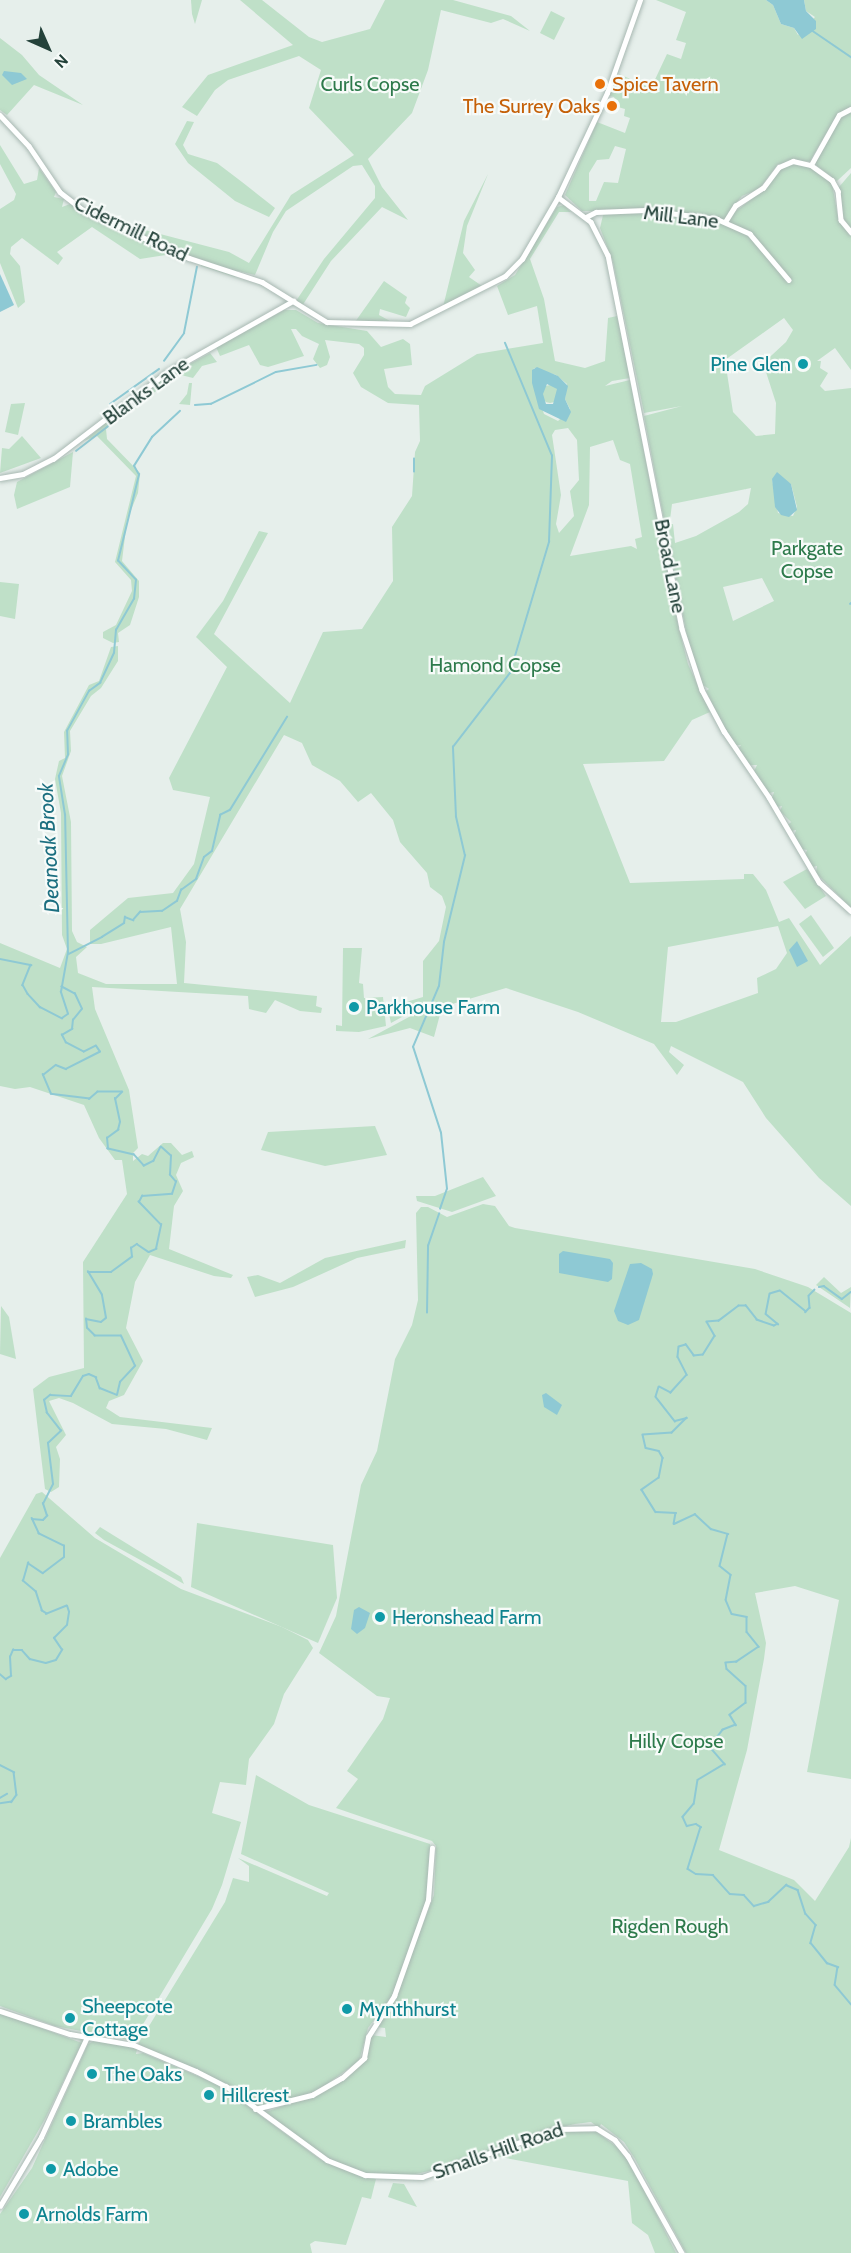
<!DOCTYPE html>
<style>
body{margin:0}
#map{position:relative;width:851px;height:2253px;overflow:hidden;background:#e6efeb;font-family:Cabin,sans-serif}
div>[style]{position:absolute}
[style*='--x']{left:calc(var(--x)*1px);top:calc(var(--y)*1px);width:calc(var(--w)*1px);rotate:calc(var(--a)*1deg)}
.green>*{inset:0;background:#bfe0c8}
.round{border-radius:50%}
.water>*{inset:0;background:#8ec9d4}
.stream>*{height:1.5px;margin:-0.75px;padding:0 0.75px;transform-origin:0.75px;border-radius:0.75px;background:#8ec9d4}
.roads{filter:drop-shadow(0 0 2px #a8b8b2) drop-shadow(0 0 2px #a8b8b2)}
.minor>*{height:4.5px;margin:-2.25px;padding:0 2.25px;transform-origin:2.25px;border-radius:2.25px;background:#fff}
.dots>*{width:16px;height:16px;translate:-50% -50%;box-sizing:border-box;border:3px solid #f7fbf9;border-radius:50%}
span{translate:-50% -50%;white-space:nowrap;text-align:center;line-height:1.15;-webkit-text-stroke:4.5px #f7fbf9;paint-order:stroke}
.park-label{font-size:20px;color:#2d7a4b}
.food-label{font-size:20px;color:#c56008}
.left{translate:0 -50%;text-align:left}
.right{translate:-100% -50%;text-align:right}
.street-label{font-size:20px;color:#24423a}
.culture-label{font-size:20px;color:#0d838f}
.water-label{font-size:21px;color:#1c6f80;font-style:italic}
.north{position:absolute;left:18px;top:18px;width:60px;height:60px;-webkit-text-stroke:4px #f7fbf9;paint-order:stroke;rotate:135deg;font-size:16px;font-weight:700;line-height:24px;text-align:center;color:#24423a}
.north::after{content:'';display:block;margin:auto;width:21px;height:27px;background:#24423a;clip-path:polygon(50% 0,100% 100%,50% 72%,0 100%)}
</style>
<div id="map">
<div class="green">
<i style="clip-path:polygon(191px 0,202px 0,195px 24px,192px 14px)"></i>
<i style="clip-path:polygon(240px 0,262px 0,309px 37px,322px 42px,370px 29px,385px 0,453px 0,511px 16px,530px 31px,503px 19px,491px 23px,441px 10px,428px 70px,412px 113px,368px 159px,382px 187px,408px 220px,382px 207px,331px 261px,302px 306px,296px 301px,324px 259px,375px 198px,375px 186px,362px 165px,353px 166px,286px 211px,273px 232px,255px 275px,238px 271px,235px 277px,201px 266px,202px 261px,141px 234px,141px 229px,229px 252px,249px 263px,291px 195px,354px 155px,309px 108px,321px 70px,299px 56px,228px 80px,215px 90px,197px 116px,182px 107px,208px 75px,293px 45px)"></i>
<i style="clip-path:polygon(evenodd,656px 0,766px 0,773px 5px,781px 24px,794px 28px,798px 35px,815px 17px,806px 11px,804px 0,851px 0,851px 107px,837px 115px,810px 161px,778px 164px,759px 189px,742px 196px,728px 213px,731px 215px,762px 191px,781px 168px,794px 163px,811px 167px,832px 183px,838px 218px,851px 235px,851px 370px,835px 348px,817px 361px,821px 361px,820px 368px,828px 373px,820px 386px,825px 391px,851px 388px,851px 908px,816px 873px,817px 866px,812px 867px,805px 855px,807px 850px,801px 849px,794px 836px,796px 830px,791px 831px,788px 825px,791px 822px,780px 811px,782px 806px,777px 807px,772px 798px,774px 792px,769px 793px,754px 771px,757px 765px,750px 765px,738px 749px,741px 745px,735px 745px,724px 728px,706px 691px,709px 689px,703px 685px,687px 636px,665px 524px,673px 524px,675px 543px,696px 536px,739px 512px,748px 504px,751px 488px,672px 504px,670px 520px,664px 520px,644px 416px,682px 406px,644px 413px,613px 262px,600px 228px,604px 211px,582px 211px,565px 195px,597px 122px,625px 133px,630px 118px,624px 116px,625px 109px,618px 107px,614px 97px,609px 96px,619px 74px,651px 88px,667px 54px,681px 59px,686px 43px,676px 40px,686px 12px,656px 0,615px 146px,626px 149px,618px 183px,604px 182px,596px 201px,589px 201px,589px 173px,597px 160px,609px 159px,615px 146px,656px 0,784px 318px,793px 330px,786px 342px,759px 367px,765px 369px,776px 403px,775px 434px,756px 436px,733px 412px,725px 360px,784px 318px,656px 0,772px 479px,791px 484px,797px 507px,793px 516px,778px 513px,772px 479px,656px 0,762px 578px,774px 601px,733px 621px,723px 587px,762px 578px)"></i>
<i style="clip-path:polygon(551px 11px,565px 18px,554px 40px,540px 33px)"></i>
<i style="clip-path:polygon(0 38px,22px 55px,39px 75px,83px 105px,34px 85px,7px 115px,0 110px)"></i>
<i style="clip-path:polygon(851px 111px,851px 168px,837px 181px,817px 166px,815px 160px,840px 118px)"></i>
<i style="clip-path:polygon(187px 121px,194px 122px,183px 145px,188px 154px,217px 163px,242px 182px,275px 208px,269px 217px,235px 201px,188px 163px,175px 144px)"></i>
<i style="clip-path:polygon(0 145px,24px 184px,37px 180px,39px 168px,56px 192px,54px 197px,64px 199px,62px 207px,70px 204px,172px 254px,140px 259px,92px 227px,57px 252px,63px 258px,58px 265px,22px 238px,11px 247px,10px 254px,20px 266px,25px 302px,18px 308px,0 263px,0 209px,14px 200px,16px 194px,0 164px)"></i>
<i style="clip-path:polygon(851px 173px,851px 229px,842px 216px,839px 187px)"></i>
<i style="clip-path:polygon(488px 174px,467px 226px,463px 253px,475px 270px,469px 277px,482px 286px,443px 307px,464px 221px)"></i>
<i style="clip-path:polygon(evenodd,564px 205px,571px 212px,559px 212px,530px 259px,544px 299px,555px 361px,585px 368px,605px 361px,608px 318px,617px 316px,630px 378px,612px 381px,605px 386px,630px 380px,678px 625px,688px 664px,710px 712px,692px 720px,664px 761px,583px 764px,630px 883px,744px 879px,744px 874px,753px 874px,766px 890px,779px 922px,789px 918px,820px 965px,851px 936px,851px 1206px,819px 1178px,766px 1118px,743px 1082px,671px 1046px,669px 1052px,684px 1065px,677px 1075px,654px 1044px,578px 1012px,506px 988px,442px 1007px,434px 1037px,410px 1028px,368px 1039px,422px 1010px,422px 1006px,391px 1023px,389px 1014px,389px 1007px,423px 997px,423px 961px,439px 941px,446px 907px,442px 896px,430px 887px,427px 873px,400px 842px,393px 820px,371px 793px,358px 802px,340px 781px,312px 765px,302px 743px,284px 735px,180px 909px,186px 942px,184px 983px,317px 996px,316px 1006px,322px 1008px,321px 1013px,300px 1011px,275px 1000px,266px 1013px,249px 1009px,248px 996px,92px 987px,95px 1009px,129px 1090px,138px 1148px,133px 1153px,133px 1161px,142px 1154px,148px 1156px,163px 1143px,171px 1143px,182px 1155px,192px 1151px,194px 1157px,181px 1163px,176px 1175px,183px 1191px,174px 1206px,169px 1249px,233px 1275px,231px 1278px,214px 1276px,150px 1255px,135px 1282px,126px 1328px,143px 1361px,124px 1395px,109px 1401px,106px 1408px,120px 1417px,212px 1428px,207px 1440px,166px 1429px,112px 1424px,73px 1403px,59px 1398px,49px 1401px,66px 1435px,56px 1447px,60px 1459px,59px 1487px,51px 1492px,45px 1489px,33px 1389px,49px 1377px,84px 1368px,83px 1262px,127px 1194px,122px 1160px,115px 1160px,99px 1138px,84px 1105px,30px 1087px,15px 1089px,0 1086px,0 943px,60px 968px,67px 949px,62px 935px,61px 813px,55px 779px,59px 761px,65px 758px,64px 732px,89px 685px,99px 681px,111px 647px,118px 646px,118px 661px,101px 688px,91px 696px,70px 731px,71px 751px,62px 776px,71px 822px,72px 931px,77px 942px,87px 947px,76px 957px,78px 973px,106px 984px,177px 984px,171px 927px,101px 944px,90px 944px,90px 930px,128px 898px,173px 893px,194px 864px,210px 797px,173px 790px,169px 778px,227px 667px,196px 637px,223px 601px,259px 531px,268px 533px,214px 634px,290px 703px,323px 632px,362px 629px,393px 581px,392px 527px,412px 496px,415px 452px,420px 441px,419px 405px,388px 403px,361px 387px,353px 373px,364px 355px,364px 348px,359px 344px,325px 340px,330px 357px,327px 365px,320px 368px,313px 359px,319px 344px,302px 336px,296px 329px,291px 329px,304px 356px,268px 367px,260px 365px,249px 345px,220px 356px,216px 347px,284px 310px,296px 310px,318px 323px,367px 331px,381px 347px,403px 339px,410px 344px,412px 365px,384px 369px,388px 387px,395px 394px,421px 395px,425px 386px,477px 354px,543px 343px,537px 306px,508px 315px,497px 286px,515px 275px,557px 207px,564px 205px,534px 368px,556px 375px,567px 384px,565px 399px,570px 409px,558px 421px,544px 414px,532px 378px,534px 368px,564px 205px,568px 428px,577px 440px,579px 480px,570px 491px,574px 516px,559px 533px,556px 524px,561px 495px,552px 435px,555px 430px,568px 428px,564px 205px,613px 440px,620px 460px,630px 464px,642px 537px,635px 539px,637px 549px,631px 546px,570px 556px,589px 505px,590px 447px,613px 440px,564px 205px,778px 926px,787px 953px,776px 969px,757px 978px,758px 993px,676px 1022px,661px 1022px,668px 947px,778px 926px)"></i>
<i style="clip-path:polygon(384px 281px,407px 297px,405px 303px,410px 308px,406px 317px,380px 309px,379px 315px,390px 321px,355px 322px)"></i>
<i style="clip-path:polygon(210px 353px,217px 362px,202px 366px,193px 378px,177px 374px,139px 405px,136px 403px,162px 379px)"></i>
<i style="clip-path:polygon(189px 383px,192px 383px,190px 405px,179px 404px,187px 394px)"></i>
<i class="round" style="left:541px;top:385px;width:18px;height:18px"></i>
<i style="clip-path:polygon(25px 403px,18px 435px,5px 432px,11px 404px)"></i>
<i style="clip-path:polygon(129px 404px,137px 409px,128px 411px,106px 429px,107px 439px,140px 473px,138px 493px,127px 520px,122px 561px,139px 581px,139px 597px,130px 625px,118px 633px,119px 642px,113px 643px,103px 638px,103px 632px,116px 625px,132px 591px,131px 580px,115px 562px,136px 476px,97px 436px,84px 441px)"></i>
<i style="clip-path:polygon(22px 436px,41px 458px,0 473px,2px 448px,9px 449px)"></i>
<i style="clip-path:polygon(73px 452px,70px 487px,17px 509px,14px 495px,17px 482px)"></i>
<i style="clip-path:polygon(0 582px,19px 584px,15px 619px,0 616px)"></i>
<i style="clip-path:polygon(807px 869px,826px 896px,805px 909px,783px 882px)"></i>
<i style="clip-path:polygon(811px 915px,834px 948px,823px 957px,799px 924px)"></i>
<i style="clip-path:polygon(343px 948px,362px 948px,359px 983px,363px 984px,364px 998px,383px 997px,386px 1026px,359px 1032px,336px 1031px,336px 1025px,342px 1026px)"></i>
<i style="clip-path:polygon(375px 1126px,387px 1155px,325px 1166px,261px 1150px,268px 1132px)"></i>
<i style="clip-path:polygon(483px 1177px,496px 1196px,452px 1212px,417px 1201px,416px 1196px,435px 1196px)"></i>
<i style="clip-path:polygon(483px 1204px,495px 1206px,509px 1226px,515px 1228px,755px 1269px,808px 1287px,851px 1313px,851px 1779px,807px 1772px,839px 1600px,795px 1586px,755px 1593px,766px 1643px,764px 1659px,747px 1750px,719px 1850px,794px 1880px,815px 1901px,849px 1847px,851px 1838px,851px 2253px,686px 2253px,635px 2159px,624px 2142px,601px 2124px,599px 2128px,591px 2122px,575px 2124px,539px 2132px,452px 2166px,402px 2177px,364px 2173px,339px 2165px,263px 2113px,324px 2091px,360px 2066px,368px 2055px,371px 2035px,386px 2037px,385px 2028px,376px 2027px,401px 1982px,434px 1895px,436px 1846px,432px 1841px,336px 1808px,358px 1779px,347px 1771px,383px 1719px,390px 1698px,377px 1696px,319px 1653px,336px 1616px,361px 1485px,377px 1451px,395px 1359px,412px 1325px,418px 1300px,416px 1213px,421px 1207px,428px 1207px,447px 1217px)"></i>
<i style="clip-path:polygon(406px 1240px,405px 1248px,357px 1258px,293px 1287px,255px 1297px,247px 1277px,258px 1275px,280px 1283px,325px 1258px)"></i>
<i style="clip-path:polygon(824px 1277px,841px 1293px,851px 1287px,850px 1308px,816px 1285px)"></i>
<i style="clip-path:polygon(1px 1306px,9px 1317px,16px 1359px,0 1354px)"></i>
<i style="clip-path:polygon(42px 1492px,95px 1538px,181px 1589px,282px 1627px,308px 1640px,313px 1648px,284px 1694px,274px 1724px,249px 1759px,246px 1785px,220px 1782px,212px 1813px,241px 1822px,222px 1885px,212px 1909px,133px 2041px,55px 2026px,0 2006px,0 1558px,36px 1494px)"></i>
<i style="clip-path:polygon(197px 1523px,333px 1545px,337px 1598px,318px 1643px,191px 1587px)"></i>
<i style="clip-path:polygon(100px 1527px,181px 1577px,184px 1584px,104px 1540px,95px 1533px)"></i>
<i style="clip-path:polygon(256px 1775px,309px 1805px,430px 1844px,431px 1867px,428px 1895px,392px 1996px,368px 2028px,359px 2061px,320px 2089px,291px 2100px,256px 2106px,233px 2090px,138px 2044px,225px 1902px,233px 1878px,249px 1882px,249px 1866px,238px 1858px,327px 1896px,329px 1893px,241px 1854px)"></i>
<i style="clip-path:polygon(0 2013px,82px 2043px,45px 2119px,0 2197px)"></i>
<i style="clip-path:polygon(96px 2040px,131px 2047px,137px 2049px,136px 2054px,143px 2053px,219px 2085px,321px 2160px,376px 2179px,371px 2199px,362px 2197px,346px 2245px,315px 2241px,310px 2244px,312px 2253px,0 2253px,0 2214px,32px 2168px,88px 2044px)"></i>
<i style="clip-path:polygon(566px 2130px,597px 2132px,618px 2148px,632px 2166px,676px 2253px,655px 2253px,648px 2235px,632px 2223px,628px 2181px,495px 2156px)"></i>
<i style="clip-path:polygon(393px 2183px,404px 2184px,417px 2207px,388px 2197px)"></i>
</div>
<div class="water">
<i style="clip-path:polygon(766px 0,804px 0,806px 11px,816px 21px,816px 29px,802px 39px,794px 28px,781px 24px,773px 5px)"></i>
<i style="clip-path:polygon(4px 71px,21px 73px,27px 79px,12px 85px,2px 75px)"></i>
<i style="clip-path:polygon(0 274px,14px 305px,0 312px)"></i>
<i style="clip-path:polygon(evenodd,537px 367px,558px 376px,568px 386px,565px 399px,571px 412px,566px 422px,539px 409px,532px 383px,532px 370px,537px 367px,547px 384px,557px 389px,553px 404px,546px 404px,543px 394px,547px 384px)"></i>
<i style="clip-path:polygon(777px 472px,791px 484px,797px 510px,789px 517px,781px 515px,775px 507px,772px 479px)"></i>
<i style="clip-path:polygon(797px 941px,808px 961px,797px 967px,789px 950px)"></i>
<i style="clip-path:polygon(563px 1251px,610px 1259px,613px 1263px,612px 1279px,608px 1282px,559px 1273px,559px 1254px)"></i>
<i style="clip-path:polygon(641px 1263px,652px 1269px,653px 1274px,639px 1320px,628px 1325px,618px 1321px,614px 1311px,630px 1264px)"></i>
<i style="clip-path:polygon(546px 1393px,562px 1405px,557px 1415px,544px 1407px,542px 1395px)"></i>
<i style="clip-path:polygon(359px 1607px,370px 1613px,365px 1628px,357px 1634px,351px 1629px,354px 1610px)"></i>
</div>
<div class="stream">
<i style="--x:813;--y:31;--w:46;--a:34.4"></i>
<i style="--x:164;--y:361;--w:34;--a:-54"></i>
<i style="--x:184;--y:333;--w:67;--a:-78.9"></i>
<i style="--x:110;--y:404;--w:60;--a:-35.5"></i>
<i style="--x:195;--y:405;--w:16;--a:-4"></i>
<i style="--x:211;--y:404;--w:72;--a:-26.2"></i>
<i style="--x:276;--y:372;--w:41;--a:-9.9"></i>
<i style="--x:76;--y:451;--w:67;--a:-37.7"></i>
<i style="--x:414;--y:472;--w:13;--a:-90"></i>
<i style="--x:850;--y:604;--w:1;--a:-45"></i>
<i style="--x:69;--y:954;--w:37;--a:-27"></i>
<i style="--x:102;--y:937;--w:26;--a:-32"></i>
<i style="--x:124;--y:923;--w:6;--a:-81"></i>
<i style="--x:125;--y:917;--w:9;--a:21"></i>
<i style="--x:133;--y:920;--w:11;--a:-49"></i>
<i style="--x:140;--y:912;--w:22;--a:-3"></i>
<i style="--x:162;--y:911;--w:18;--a:-34"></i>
<i style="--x:177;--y:901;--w:12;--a:-70"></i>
<i style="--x:181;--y:890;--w:19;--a:-36"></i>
<i style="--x:196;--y:879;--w:23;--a:-70"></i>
<i style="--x:204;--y:857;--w:10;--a:-37"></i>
<i style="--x:212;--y:851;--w:37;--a:-77"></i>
<i style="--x:220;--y:815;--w:11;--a:-27"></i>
<i style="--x:230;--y:810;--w:109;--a:-58.5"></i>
<i style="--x:0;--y:959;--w:32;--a:11"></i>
<i style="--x:31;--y:965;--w:22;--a:112"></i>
<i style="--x:23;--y:985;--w:10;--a:61"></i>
<i style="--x:28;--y:994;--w:18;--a:47"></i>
<i style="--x:40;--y:1007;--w:25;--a:27"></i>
<i style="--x:62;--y:1018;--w:7;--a:-34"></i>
<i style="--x:68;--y:1014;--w:23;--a:-108"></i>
<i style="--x:61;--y:992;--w:39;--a:-80"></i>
<i style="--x:68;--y:954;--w:139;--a:-91.2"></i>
<i style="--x:65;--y:815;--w:39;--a:-99"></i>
<i style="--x:59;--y:776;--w:23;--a:-67"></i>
<i style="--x:68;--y:755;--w:24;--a:-92"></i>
<i style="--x:67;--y:731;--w:46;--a:-61.2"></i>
<i style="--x:89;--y:691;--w:14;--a:-36"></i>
<i style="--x:100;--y:683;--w:33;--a:-65"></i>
<i style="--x:114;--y:653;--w:23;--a:-85"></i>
<i style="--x:116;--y:630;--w:36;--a:-60"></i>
<i style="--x:134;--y:599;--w:19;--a:-84"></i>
<i style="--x:136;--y:580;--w:26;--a:-133"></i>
<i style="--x:118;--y:561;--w:89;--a:-76.3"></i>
<i style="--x:139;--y:475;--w:10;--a:-119"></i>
<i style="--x:134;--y:466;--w:34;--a:-58"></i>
<i style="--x:152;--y:437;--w:38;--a:-43"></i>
<i style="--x:440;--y:1209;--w:21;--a:-71"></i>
<i style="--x:447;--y:1189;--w:56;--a:-96.1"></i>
<i style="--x:441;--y:1133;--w:90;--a:-108"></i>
<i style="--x:413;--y:1047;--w:66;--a:-66.9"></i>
<i style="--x:439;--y:986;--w:44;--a:-83.5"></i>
<i style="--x:444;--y:942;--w:89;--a:-76.3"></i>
<i style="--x:465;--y:856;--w:40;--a:-103"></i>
<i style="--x:456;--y:817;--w:70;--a:-92.5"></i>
<i style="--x:453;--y:747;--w:93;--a:-52.4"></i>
<i style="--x:510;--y:673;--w:137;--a:-73.4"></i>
<i style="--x:549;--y:542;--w:86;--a:-88"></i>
<i style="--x:552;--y:456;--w:122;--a:-112.6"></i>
<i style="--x:819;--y:1287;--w:5;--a:-11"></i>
<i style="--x:824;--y:1286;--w:22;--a:36"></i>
<i style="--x:842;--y:1299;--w:11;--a:-38"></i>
<i style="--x:815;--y:1290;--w:8;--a:135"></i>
<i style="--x:809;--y:1296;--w:12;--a:85"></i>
<i style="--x:810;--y:1308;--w:6;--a:135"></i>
<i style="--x:806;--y:1312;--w:33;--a:-141"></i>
<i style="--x:780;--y:1291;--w:10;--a:163"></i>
<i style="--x:770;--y:1294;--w:20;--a:101"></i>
<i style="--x:766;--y:1314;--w:16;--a:40"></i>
<i style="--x:778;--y:1324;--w:4;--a:153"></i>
<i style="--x:774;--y:1326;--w:18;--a:-161"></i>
<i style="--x:757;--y:1320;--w:18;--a:-128"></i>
<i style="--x:746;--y:1306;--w:7;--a:180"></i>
<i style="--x:739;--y:1306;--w:25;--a:143"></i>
<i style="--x:719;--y:1321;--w:12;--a:175"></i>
<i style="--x:707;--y:1322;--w:16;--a:60"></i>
<i style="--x:715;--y:1336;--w:22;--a:122"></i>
<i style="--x:703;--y:1355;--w:9;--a:174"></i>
<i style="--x:694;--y:1356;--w:14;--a:-126"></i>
<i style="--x:686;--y:1345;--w:7;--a:164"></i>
<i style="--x:679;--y:1347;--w:10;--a:96"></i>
<i style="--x:678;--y:1357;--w:20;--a:63"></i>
<i style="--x:687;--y:1375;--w:24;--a:132"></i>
<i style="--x:671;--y:1393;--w:13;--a:-153"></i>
<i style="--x:659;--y:1387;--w:10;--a:107"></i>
<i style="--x:656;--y:1397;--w:31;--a:52"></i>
<i style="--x:675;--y:1421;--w:12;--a:-14"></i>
<i style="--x:687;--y:1418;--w:21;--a:135"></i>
<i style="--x:672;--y:1433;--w:29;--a:176"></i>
<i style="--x:643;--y:1435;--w:13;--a:77"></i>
<i style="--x:646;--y:1448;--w:13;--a:13"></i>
<i style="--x:659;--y:1451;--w:8;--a:60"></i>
<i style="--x:663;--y:1458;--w:20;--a:101"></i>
<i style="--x:659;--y:1478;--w:21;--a:145"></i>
<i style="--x:642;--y:1490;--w:26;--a:58"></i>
<i style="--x:656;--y:1512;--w:20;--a:3"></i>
<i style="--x:676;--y:1513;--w:11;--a:100"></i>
<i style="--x:674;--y:1524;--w:23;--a:-25"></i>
<i style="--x:695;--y:1514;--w:22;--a:43"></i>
<i style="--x:711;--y:1529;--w:18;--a:16"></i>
<i style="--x:728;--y:1534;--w:33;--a:104"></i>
<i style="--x:720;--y:1566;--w:14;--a:39"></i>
<i style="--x:731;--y:1575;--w:25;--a:101"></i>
<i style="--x:726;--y:1600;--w:15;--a:67"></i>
<i style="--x:732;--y:1614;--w:15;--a:11"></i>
<i style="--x:747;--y:1617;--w:15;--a:90"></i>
<i style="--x:747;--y:1632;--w:19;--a:51"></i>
<i style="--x:759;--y:1647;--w:27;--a:146"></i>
<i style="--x:737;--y:1662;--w:11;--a:175"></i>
<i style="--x:726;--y:1663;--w:6;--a:81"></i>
<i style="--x:727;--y:1669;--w:25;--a:42"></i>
<i style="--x:746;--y:1686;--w:17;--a:90"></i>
<i style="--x:746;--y:1703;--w:20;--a:143"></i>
<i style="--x:730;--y:1715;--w:12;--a:59"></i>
<i style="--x:736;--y:1725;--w:14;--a:159"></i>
<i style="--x:723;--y:1730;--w:21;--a:127"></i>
<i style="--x:710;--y:1747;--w:23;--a:49"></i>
<i style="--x:725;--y:1764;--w:31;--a:149"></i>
<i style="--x:698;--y:1780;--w:24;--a:99"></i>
<i style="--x:694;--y:1804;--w:17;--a:130"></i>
<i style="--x:683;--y:1817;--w:10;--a:66"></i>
<i style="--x:687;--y:1826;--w:9;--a:-13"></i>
<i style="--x:696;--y:1824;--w:6;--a:31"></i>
<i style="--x:701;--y:1827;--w:44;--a:107.2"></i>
<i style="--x:688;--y:1869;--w:9;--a:32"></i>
<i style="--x:696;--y:1874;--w:17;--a:3"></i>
<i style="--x:713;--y:1875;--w:25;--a:48"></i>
<i style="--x:730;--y:1894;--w:14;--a:4"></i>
<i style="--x:744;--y:1895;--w:15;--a:48"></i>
<i style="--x:754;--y:1906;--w:15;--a:-16"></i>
<i style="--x:768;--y:1902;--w:25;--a:-43"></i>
<i style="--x:786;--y:1885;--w:13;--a:23"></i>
<i style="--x:798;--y:1890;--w:25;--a:72"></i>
<i style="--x:806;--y:1914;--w:15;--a:48"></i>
<i style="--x:816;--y:1925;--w:19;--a:106"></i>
<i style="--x:811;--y:1943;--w:26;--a:51"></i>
<i style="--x:827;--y:1963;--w:12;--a:20"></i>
<i style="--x:838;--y:1967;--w:18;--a:99"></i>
<i style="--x:835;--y:1985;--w:25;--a:50"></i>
<i style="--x:427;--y:1313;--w:67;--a:-89.1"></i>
<i style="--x:428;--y:1246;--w:34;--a:-71"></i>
<i style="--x:0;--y:1674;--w:8;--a:40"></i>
<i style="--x:6;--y:1679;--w:6;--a:-31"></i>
<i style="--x:11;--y:1676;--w:19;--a:-93"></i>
<i style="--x:10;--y:1657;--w:8;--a:-67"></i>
<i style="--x:13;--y:1650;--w:9;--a:0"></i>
<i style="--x:22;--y:1650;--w:12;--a:48"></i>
<i style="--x:30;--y:1659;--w:16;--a:14"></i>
<i style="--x:46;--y:1663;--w:10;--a:-17"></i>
<i style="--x:56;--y:1660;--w:12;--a:-59"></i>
<i style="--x:62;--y:1650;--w:14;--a:-124"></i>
<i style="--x:54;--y:1638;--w:18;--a:-45"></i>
<i style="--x:67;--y:1625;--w:13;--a:-81"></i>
<i style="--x:69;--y:1612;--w:6;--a:-108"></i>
<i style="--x:67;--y:1606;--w:22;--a:158"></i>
<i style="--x:47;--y:1614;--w:6;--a:-149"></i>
<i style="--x:42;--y:1611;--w:20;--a:-108"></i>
<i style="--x:36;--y:1592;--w:17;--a:-140"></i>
<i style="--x:23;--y:1581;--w:19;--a:-74"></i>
<i style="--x:28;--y:1563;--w:18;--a:34"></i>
<i style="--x:43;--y:1573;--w:26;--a:-37"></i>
<i style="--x:64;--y:1557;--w:11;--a:-90"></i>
<i style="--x:64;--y:1546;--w:28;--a:-154"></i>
<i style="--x:39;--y:1534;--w:17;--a:-115"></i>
<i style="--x:32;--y:1519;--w:11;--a:5"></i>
<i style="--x:43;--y:1520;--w:6;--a:-45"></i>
<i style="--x:47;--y:1516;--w:13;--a:-108"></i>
<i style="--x:43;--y:1504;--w:22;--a:-63"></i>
<i style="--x:53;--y:1484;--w:41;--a:-97"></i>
<i style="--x:48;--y:1443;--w:18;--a:-43"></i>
<i style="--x:61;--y:1431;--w:23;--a:-128"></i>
<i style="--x:47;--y:1413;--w:13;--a:-103"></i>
<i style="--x:44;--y:1400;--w:8;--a:-40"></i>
<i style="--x:50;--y:1395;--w:21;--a:3"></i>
<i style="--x:71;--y:1396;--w:23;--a:-59"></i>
<i style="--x:83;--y:1376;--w:6;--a:-18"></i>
<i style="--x:89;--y:1374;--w:8;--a:23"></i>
<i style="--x:96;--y:1377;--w:12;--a:70"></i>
<i style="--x:100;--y:1388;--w:18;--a:22"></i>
<i style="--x:117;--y:1395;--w:13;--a:-77"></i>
<i style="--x:120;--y:1382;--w:22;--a:-47"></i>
<i style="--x:135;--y:1366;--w:33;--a:-115"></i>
<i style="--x:121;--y:1336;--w:26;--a:180"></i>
<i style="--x:95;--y:1336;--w:11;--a:-135"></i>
<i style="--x:87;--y:1328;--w:9;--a:-96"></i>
<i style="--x:86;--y:1319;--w:15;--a:11"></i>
<i style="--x:101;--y:1322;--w:6;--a:-39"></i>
<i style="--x:106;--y:1318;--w:23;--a:-100"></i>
<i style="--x:102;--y:1295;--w:27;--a:-121"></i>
<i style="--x:88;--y:1272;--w:23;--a:0"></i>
<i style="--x:111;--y:1272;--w:26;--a:-36"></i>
<i style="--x:132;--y:1257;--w:9;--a:-96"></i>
<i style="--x:131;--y:1248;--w:7;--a:-34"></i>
<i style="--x:137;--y:1244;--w:14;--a:34"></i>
<i style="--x:149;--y:1252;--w:8;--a:-23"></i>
<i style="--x:156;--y:1249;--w:25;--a:-78"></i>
<i style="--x:161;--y:1225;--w:32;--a:-134"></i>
<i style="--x:139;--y:1202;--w:7;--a:-63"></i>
<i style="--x:142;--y:1196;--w:30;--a:-4"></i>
<i style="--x:172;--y:1194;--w:13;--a:-72"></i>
<i style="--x:176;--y:1182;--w:9;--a:-131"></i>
<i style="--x:170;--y:1175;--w:19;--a:-87"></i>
<i style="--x:171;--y:1156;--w:13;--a:-138"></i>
<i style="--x:161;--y:1147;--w:16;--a:117"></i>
<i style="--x:154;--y:1161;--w:11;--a:153"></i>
<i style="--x:144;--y:1166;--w:15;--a:-132"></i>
<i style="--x:134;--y:1155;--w:27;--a:-167"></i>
<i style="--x:108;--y:1149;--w:11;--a:-95"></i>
<i style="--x:107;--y:1138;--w:14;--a:-36"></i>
<i style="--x:118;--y:1130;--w:8;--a:-76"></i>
<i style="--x:120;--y:1122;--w:24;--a:-102"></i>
<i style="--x:115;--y:1099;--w:10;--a:-45"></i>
<i style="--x:122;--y:1092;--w:24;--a:180"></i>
<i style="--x:98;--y:1092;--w:11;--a:139"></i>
<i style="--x:90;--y:1099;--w:39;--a:-173"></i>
<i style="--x:51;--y:1094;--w:21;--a:-113"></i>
<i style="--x:43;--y:1075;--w:16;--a:-38"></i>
<i style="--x:56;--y:1065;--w:11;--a:22"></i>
<i style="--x:66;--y:1069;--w:38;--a:-27"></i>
<i style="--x:100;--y:1052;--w:7;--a:-124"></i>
<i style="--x:96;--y:1046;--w:13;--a:153"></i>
<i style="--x:84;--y:1052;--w:20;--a:-153"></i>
<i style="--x:66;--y:1043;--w:9;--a:-117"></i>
<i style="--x:62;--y:1035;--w:12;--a:-31"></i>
<i style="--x:72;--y:1029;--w:9;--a:-84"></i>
<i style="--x:73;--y:1020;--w:14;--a:-51"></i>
<i style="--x:82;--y:1009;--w:17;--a:-115"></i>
<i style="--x:75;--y:994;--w:15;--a:-152"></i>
<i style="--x:0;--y:1765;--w:16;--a:27"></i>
<i style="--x:14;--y:1772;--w:23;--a:83"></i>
<i style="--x:17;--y:1795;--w:9;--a:126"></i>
<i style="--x:12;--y:1802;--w:12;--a:171"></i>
<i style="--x:0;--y:1798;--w:8;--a:-30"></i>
</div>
<div class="roads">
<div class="minor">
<i style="--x:0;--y:115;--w:42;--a:46.9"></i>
<i style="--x:29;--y:146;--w:55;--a:56"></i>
<i style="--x:60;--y:192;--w:31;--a:38"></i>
<i style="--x:84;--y:211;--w:115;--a:24.1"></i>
<i style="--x:189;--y:258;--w:77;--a:18.2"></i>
<i style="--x:262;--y:282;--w:76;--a:31.6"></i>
<i style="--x:327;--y:322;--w:83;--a:1.4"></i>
<i style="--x:410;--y:324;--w:106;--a:-26.8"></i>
<i style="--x:505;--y:276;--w:24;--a:-45"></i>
<i style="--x:522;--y:259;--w:72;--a:-59.9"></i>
<i style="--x:558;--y:197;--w:115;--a:-64.8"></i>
<i style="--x:607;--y:93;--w:99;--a:-70.5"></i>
<i style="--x:811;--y:165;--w:57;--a:-60.8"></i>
<i style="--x:839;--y:115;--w:13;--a:-27"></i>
<i style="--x:558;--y:197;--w:41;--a:37.1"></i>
<i style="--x:591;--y:222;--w:37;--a:63"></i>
<i style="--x:608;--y:255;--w:381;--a:78.8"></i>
<i style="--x:682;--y:629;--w:64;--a:71.8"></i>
<i style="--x:702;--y:690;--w:47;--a:61.8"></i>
<i style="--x:724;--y:731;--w:80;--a:55.7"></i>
<i style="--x:769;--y:797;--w:99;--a:59.5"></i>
<i style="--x:819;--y:882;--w:43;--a:42.2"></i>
<i style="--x:586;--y:217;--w:11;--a:-27"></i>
<i style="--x:596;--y:212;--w:49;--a:-2.3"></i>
<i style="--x:645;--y:210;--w:73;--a:7.1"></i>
<i style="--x:717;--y:219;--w:36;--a:24"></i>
<i style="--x:750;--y:234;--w:60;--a:49.7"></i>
<i style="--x:725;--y:222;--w:19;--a:-58"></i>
<i style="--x:735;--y:206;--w:33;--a:-33"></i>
<i style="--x:763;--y:188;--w:26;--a:-53"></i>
<i style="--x:779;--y:167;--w:15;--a:-23"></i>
<i style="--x:793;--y:161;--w:18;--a:13"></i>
<i style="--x:811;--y:165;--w:26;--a:36"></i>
<i style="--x:832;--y:180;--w:13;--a:61"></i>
<i style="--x:838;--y:191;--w:29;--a:84"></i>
<i style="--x:841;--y:220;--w:16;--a:50"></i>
<i style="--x:0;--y:478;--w:23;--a:-10"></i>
<i style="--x:23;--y:474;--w:34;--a:-27"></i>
<i style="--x:53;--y:459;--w:143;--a:-37.3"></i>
<i style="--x:167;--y:372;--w:145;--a:-29.4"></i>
<i style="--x:0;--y:2011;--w:74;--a:18.2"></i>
<i style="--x:70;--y:2034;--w:65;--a:9.8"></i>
<i style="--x:134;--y:2045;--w:67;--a:22.8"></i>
<i style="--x:196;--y:2071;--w:34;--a:27"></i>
<i style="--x:226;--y:2086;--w:125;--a:36.2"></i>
<i style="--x:327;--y:2160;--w:41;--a:21.5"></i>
<i style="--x:365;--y:2175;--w:57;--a:2"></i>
<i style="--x:422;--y:2177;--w:143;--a:-19.6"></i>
<i style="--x:557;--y:2129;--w:39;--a:-1"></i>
<i style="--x:596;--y:2128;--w:22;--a:32"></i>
<i style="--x:615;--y:2140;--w:21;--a:51"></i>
<i style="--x:628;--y:2156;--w:111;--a:60.9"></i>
<i style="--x:255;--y:2109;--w:59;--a:-13.8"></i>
<i style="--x:312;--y:2095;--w:34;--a:-30"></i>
<i style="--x:342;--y:2078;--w:30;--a:-42"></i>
<i style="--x:364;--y:2058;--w:21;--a:-79"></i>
<i style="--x:368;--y:2037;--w:49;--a:-57.6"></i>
<i style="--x:394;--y:1996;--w:102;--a:-70.5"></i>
<i style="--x:428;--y:1900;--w:52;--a:-85.6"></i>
<i style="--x:0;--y:2206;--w:80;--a:-59.3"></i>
<i style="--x:41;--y:2137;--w:110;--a:-65.3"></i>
</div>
</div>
<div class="dots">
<i style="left:600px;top:84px;background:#e8710a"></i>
<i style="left:612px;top:106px;background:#e8710a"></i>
<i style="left:803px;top:364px;background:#0f9aa8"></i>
<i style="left:354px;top:1007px;background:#0f9aa8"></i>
<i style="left:380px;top:1617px;background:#0f9aa8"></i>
<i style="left:347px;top:2009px;background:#0f9aa8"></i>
<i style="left:70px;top:2018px;background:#0f9aa8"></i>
<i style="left:92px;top:2074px;background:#0f9aa8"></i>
<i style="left:209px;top:2095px;background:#0f9aa8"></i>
<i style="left:71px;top:2121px;background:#0f9aa8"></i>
<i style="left:51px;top:2169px;background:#0f9aa8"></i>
<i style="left:24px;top:2214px;background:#0f9aa8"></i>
</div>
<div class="park-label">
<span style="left:370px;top:84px">Curls Copse</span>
<span style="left:807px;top:560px">Parkgate<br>Copse</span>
<span style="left:495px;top:665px">Hamond Copse</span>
<span style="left:676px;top:1741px">Hilly Copse</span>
<span style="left:670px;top:1926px">Rigden Rough</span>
</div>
<div class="food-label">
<span class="left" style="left:612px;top:84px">Spice Tavern</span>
<span class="right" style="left:600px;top:106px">The Surrey Oaks</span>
</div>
<div class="street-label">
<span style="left:681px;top:217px;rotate:7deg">Mill Lane</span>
<span style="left:131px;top:229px;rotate:26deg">Cidermill Road</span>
<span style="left:146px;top:391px;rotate:-36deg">Blanks Lane</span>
<span style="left:670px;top:566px;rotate:79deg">Broad Lane</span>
<span style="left:498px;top:2151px;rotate:-19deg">Smalls Hill Road</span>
</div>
<div class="culture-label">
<span class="right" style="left:791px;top:364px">Pine Glen</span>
<span class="left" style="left:366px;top:1007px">Parkhouse Farm</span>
<span class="left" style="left:392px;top:1617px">Heronshead Farm</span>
<span class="left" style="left:82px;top:2018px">Sheepcote<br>Cottage</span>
<span class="left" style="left:359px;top:2009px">Mynthhurst</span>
<span class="left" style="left:104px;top:2074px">The Oaks</span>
<span class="left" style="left:221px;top:2095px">Hillcrest</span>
<span class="left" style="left:83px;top:2121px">Brambles</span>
<span class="left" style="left:63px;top:2169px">Adobe</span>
<span class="left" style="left:36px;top:2214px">Arnolds Farm</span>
</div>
<div class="water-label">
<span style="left:49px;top:848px;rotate:-93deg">Deanoak Brook</span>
</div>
<div class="north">N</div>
</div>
